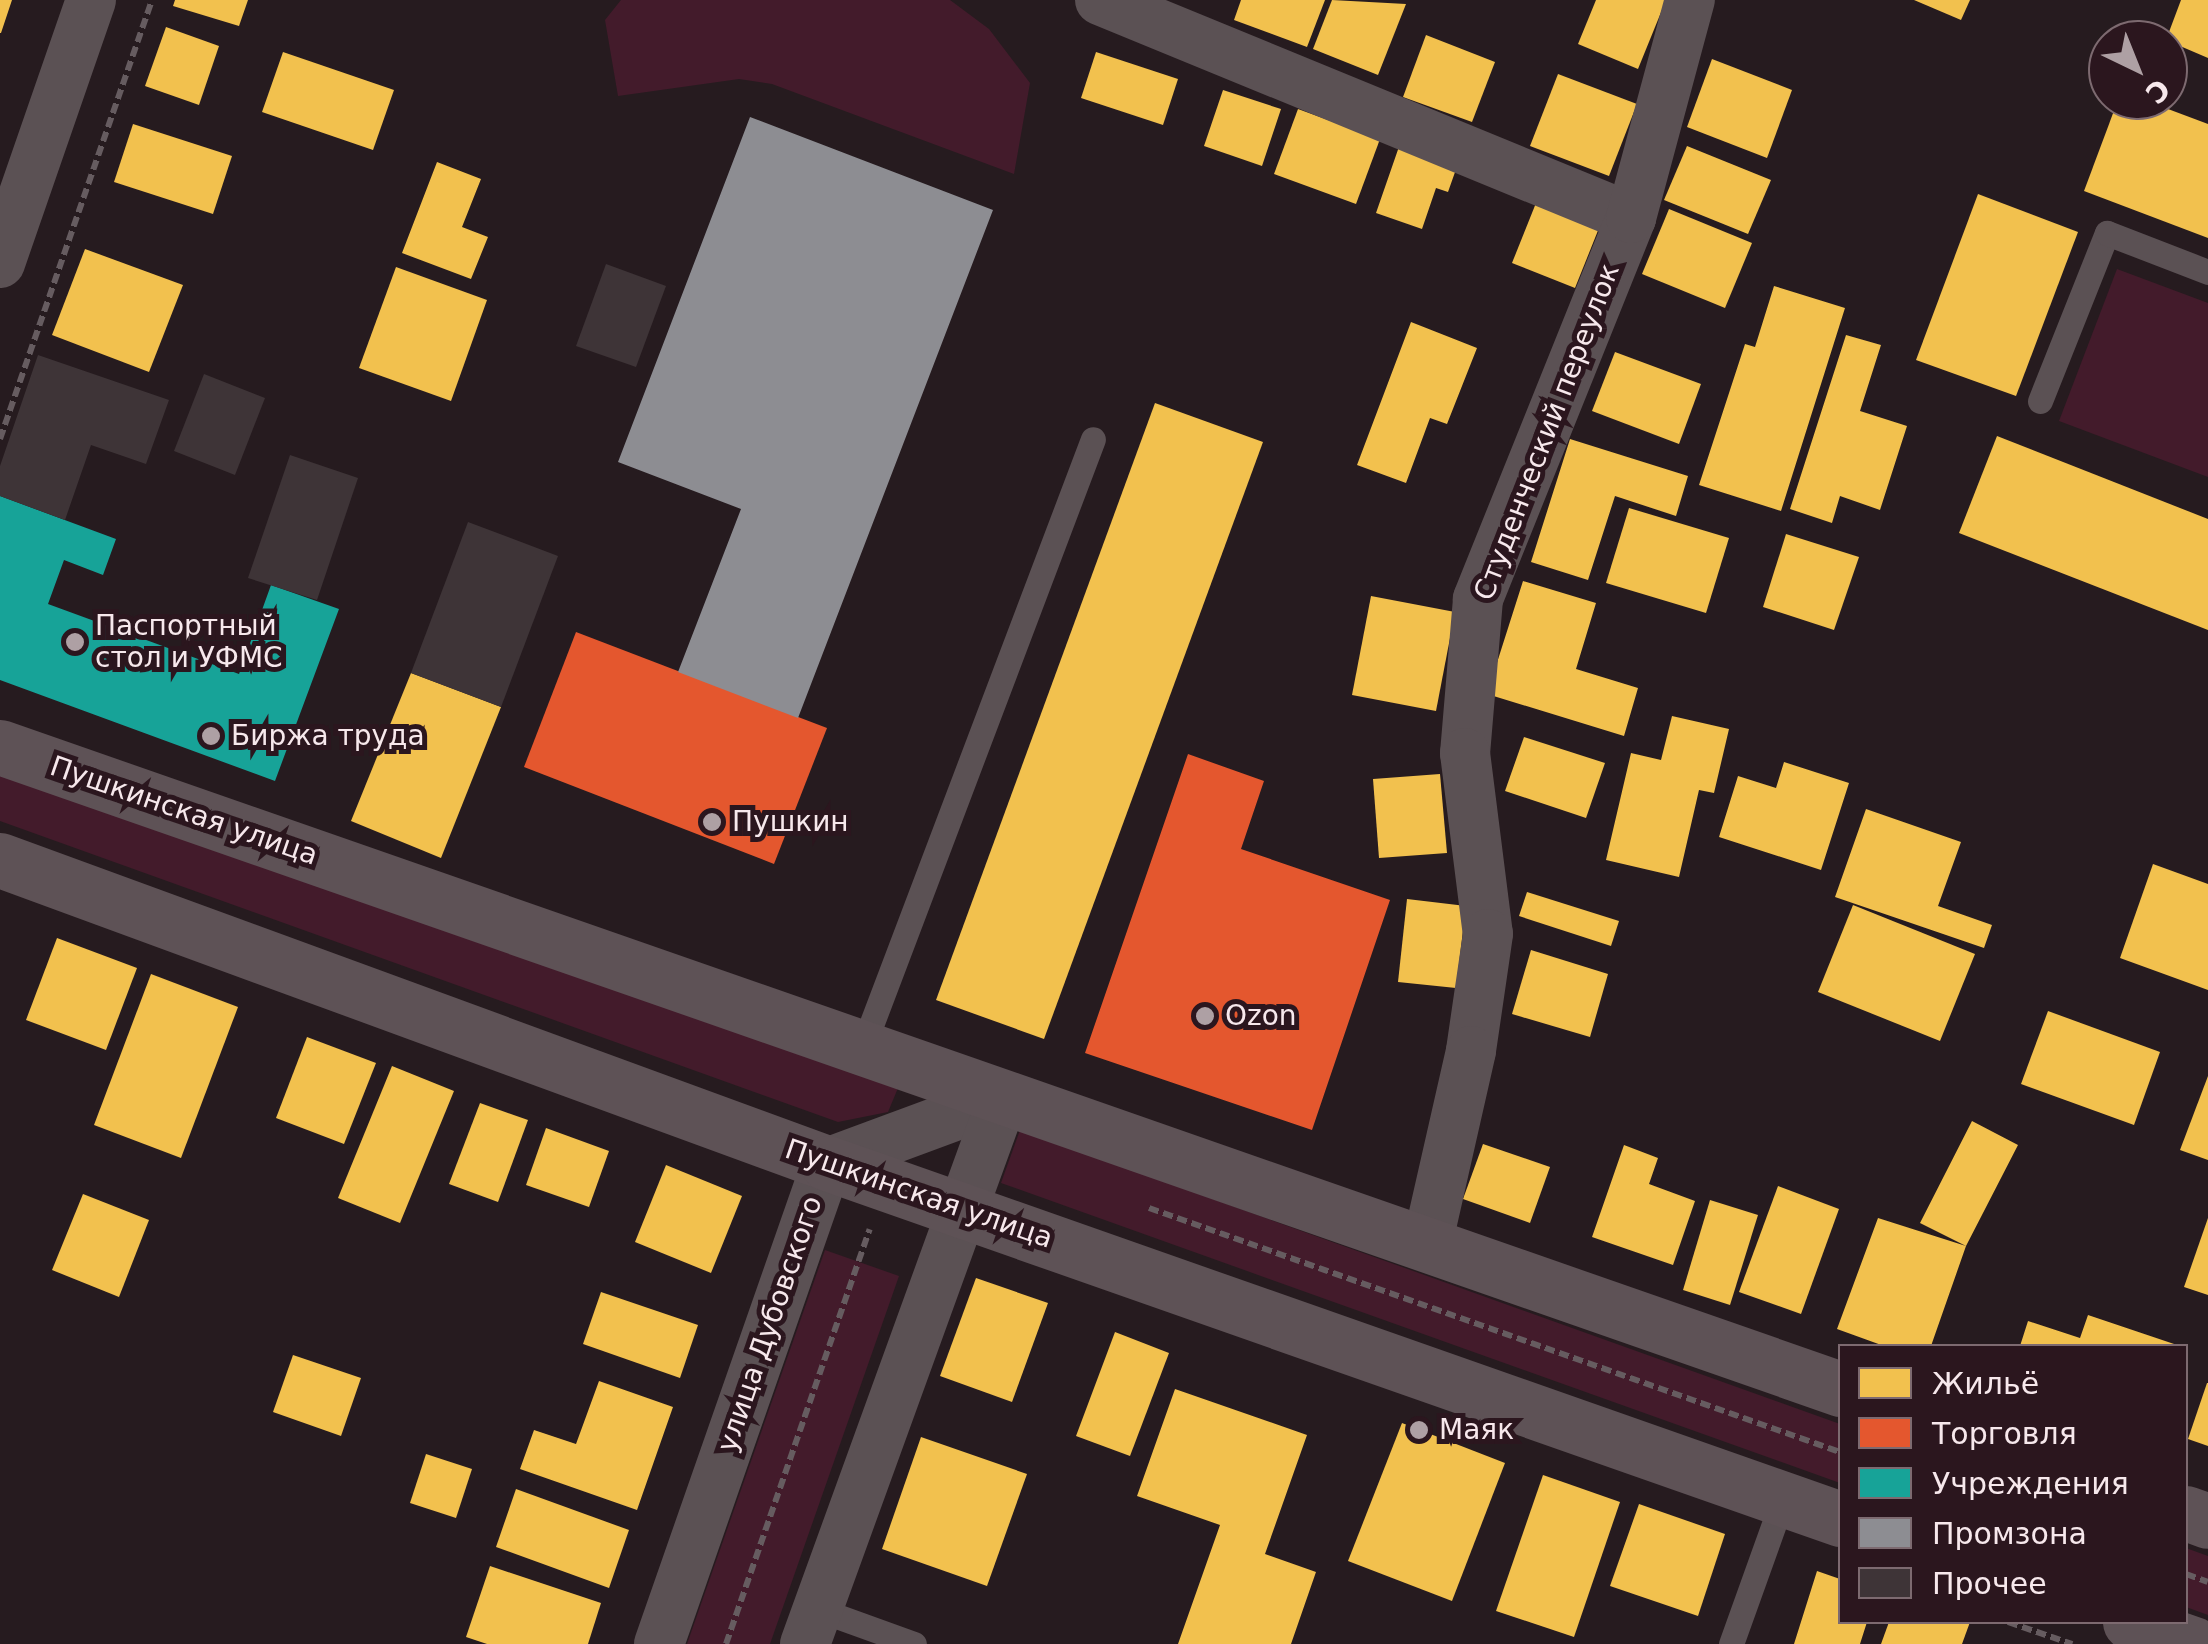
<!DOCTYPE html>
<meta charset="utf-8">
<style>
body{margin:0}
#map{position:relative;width:2208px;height:1644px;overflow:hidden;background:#261b1f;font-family:"DejaVu Sans",sans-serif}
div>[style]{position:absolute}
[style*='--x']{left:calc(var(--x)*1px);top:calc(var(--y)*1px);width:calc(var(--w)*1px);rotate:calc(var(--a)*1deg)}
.green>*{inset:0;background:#431b2b}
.homes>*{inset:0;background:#f2c14e}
.shops>*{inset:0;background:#e4572e}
.public>*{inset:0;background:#17a398}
.industry>*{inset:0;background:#8d8d92}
.building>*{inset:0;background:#3e3437}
.path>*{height:6px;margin-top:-3px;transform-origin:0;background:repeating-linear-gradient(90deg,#665c60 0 10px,transparent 0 15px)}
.lane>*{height:25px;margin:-12.5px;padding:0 12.5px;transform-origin:12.5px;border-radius:12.5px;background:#5b5154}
.street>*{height:50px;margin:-25px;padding:0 25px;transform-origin:25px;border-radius:25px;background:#5b5154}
.secondary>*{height:55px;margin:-27.5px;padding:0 27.5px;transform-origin:27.5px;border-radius:27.5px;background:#5e5256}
.dots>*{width:28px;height:28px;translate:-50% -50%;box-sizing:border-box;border:5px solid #2b161e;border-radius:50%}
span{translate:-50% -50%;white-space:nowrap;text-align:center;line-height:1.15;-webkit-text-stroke:10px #2b161e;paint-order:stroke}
.street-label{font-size:28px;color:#f7e8ec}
.poi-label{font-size:28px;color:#f7e8ec}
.left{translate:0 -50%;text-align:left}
.legend{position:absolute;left:1838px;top:1344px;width:350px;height:280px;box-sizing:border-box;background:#2b161e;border:2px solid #7d6a70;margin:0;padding:12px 18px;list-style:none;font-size:30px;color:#f7e8ec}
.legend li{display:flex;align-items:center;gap:20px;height:50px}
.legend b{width:50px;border:2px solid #7d6a70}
.north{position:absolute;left:2088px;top:20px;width:100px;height:100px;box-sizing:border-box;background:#2b161e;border:2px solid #7d6a70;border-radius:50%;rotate:137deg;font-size:28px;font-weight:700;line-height:40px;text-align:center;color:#f7e8ec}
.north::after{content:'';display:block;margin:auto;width:35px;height:45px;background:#aea0a4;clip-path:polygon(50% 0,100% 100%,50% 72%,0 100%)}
</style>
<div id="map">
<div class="green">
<i style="clip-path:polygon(621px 0,950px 0,989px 29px,1030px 83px,1014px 174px,772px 84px,739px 79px,618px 96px,605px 20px)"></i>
<i style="clip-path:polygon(2117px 269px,2208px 303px,2208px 477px,2059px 421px)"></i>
<i style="clip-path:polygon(0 774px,898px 1088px,888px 1112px,838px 1122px,0 821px)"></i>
<i style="clip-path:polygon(1020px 1130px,1840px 1424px,1840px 1483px,1001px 1183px)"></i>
<i style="clip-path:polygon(825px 1250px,899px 1276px,770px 1644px,687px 1644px)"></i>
<i style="clip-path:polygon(2186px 1548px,2208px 1556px,2208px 1615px,2186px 1607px)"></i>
</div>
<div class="homes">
<i style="clip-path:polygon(0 0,12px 0,1px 33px,0 33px)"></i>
<i style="clip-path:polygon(175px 0,248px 0,239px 26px,173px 6px)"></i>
<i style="clip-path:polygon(1241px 0,1325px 0,1307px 47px,1234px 20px)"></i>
<i style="clip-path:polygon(1332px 0,1406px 4px,1378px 75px,1313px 49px)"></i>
<i style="clip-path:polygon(1596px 0,1666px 0,1638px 69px,1578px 44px)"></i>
<i style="clip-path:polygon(1914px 0,1970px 0,1961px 20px)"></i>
<i style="clip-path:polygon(2181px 0,2208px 0,2208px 58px,2166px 40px)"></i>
<i style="clip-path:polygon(166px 27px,219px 46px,199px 105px,145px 86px)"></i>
<i style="clip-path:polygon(1426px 35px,1495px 62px,1472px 122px,1403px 97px)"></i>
<i style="clip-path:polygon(283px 52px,394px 90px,373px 150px,262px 112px)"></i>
<i style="clip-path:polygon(1096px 52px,1178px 79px,1163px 125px,1081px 98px)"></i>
<i style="clip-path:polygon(1712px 59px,1792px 90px,1767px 158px,1687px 127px)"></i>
<i style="clip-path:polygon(1558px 74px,1637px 104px,1609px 176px,1530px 146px)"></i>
<i style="clip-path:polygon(1223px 90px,1281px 109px,1262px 166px,1204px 146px)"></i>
<i style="clip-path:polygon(2118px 100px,2144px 100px,2208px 124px,2208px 238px,2084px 191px)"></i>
<i style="clip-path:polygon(1298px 109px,1380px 139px,1356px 204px,1274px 174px)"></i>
<i style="clip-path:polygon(133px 124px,232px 156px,213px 214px,114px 182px)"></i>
<i style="clip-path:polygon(1402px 138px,1460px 158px,1448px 192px,1436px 188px,1422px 229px,1376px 213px)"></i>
<i style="clip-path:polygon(1687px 146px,1771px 180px,1748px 234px,1664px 200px)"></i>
<i style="clip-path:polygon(437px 162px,481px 179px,462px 227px,488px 237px,471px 279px,402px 253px)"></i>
<i style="clip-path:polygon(1978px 194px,2078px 232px,2016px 396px,1916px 360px)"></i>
<i style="clip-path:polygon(1536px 203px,1599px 228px,1575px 288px,1512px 263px)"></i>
<i style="clip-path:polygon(1669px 209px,1752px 243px,1725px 308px,1642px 274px)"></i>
<i style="clip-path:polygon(85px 249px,183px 285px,149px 372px,52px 335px)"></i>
<i style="clip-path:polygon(396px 267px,487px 300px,451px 401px,359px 368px)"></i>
<i style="clip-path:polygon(1774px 286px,1845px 308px,1781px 511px,1699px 485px,1745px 344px,1755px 347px)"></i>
<i style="clip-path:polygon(1411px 322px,1477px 348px,1447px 424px,1430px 418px,1406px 483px,1357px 465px)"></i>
<i style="clip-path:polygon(1846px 335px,1881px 345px,1860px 411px,1907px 426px,1880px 510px,1840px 496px,1832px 523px,1790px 509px)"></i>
<i style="clip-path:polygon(1615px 352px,1701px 384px,1679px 444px,1592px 411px)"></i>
<i style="clip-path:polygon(1155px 403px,1263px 442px,1044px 1039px,936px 1000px)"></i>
<i style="clip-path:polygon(1997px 436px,2208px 519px,2208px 630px,1959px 533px)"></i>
<i style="clip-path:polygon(1570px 439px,1688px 476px,1676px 516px,1615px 496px,1588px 580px,1531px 562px)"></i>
<i style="clip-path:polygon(1629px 508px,1729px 538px,1706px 613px,1606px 583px)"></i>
<i style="clip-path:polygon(1786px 534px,1859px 557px,1834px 630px,1763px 607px)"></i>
<i style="clip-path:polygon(1523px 581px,1596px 603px,1576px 669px,1638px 688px,1624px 736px,1487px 694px)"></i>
<i style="clip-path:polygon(1371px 596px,1455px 612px,1436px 711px,1352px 695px)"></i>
<i style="clip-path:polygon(411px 673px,501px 707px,441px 858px,351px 821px)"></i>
<i style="clip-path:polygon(1672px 716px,1729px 729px,1714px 793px,1699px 790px,1679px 877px,1606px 860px,1631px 753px,1661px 760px)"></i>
<i style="clip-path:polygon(1524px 737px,1605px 763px,1586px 818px,1505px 791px)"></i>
<i style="clip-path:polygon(1784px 762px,1849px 783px,1821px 870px,1719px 837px,1738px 776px,1776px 788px)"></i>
<i style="clip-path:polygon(1440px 774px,1447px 853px,1379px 858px,1373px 779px)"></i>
<i style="clip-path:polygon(1866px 809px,1961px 842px,1938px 906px,1992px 925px,1984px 948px,1835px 897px)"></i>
<i style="clip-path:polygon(2153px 864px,2208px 884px,2208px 990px,2120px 958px)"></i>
<i style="clip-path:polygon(1527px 892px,1619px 921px,1611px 946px,1519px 916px)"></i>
<i style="clip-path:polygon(1407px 899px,1466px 906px,1456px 988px,1398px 982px)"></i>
<i style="clip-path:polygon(1853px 905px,1975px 954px,1940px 1041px,1818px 992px)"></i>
<i style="clip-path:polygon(57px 938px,137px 968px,106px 1050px,26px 1020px)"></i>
<i style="clip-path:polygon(1531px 950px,1608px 974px,1590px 1037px,1512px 1014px)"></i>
<i style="clip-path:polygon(151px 974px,238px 1007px,181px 1158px,94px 1125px)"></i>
<i style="clip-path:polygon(2048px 1011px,2160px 1052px,2134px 1125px,2021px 1084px)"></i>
<i style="clip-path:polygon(307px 1037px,376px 1063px,344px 1144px,276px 1118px)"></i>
<i style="clip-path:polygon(392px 1066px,454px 1091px,400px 1223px,338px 1198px)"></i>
<i style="clip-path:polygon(2208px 1076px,2208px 1160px,2180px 1150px)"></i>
<i style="clip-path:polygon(480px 1103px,528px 1120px,498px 1202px,449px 1184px)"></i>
<i style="clip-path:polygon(1972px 1121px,2018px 1145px,1966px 1246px,1931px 1346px,1884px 1346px,1837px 1329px,1878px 1218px,1966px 1246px,1920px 1223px)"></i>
<i style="clip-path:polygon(546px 1128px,609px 1151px,589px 1207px,526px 1185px)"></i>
<i style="clip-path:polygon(1483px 1144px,1550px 1167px,1530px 1223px,1463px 1199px)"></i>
<i style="clip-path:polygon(1624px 1145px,1658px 1158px,1649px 1184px,1695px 1201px,1673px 1265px,1592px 1237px)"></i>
<i style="clip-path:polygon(666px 1165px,742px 1196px,711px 1273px,635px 1242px)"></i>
<i style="clip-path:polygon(1778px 1186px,1839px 1209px,1801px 1314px,1739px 1292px)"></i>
<i style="clip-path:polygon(83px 1194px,149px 1220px,119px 1297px,52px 1270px)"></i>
<i style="clip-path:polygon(1710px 1200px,1758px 1215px,1730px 1305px,1683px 1290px)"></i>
<i style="clip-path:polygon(2208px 1218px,2208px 1295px,2184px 1287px)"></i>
<i style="clip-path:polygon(976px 1278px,1048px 1303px,1012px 1402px,940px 1376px)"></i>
<i style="clip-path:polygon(601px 1292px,698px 1325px,680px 1378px,583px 1344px)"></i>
<i style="clip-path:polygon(2088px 1315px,2180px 1346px,2020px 1346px,2028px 1321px,2080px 1338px)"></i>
<i style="clip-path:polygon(1115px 1332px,1169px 1353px,1130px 1456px,1076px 1436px)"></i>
<i style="clip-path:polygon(293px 1355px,361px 1378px,341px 1436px,273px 1412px)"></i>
<i style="clip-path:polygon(599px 1381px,673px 1407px,637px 1510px,520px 1469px,534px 1430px,576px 1444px)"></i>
<i style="clip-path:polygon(2207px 1383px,2208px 1383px,2208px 1446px,2188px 1439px)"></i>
<i style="clip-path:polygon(1175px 1389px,1307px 1435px,1265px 1554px,1316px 1572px,1291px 1644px,1178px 1644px,1220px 1525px,1137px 1496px)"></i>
<i style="clip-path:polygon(1402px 1423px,1505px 1463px,1452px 1601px,1348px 1561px)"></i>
<i style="clip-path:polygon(921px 1437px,1027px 1474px,987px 1586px,882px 1549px)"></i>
<i style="clip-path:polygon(426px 1454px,472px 1469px,456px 1518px,410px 1503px)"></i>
<i style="clip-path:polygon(1543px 1475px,1620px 1502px,1574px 1637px,1496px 1611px)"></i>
<i style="clip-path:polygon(516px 1489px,629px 1530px,609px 1588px,496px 1547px)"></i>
<i style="clip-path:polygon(1639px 1504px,1725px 1534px,1698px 1616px,1610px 1586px)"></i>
<i style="clip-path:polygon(490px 1566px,601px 1603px,588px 1644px,487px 1644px,466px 1637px)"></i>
<i style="clip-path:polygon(1817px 1571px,1840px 1579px,1840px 1622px,1867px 1622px,1860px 1644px,1794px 1644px)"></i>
<i style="clip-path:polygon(1889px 1622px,1970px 1622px,1962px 1644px,1881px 1644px)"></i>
</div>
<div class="shops">
<i style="clip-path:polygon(576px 632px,827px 728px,774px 864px,524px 767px)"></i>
<i style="clip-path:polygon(1188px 754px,1264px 781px,1241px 849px,1390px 900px,1312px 1130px,1085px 1053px)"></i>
</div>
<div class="public">
<i style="clip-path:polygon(0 496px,116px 539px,103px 575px,64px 560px,48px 604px,239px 674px,271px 585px,339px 609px,275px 781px,0 680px)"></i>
</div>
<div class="industry">
<i style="clip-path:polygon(750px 117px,993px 210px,798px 718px,678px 672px,741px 509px,618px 462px)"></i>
</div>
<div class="building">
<i style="clip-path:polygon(606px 264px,666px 286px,636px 367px,576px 346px)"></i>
<i style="clip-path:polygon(38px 355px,169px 400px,146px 464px,91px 445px,65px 520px,0 496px,0 466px)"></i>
<i style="clip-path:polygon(204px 374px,265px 398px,235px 475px,174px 451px)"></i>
<i style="clip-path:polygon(290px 455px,358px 478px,317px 600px,248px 578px)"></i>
<i style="clip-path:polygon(468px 522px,558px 556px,501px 707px,411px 673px)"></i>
</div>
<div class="path">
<i style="--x:0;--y:439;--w:465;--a:-70.9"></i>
<i style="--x:1149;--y:1208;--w:733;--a:19.45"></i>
<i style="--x:2186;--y:1574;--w:23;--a:20"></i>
<i style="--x:2008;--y:1622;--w:68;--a:19"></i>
<i style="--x:726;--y:1644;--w:439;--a:-70.9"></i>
</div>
<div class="lane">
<i style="--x:2040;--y:401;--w:181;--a:-68.3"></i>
<i style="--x:2107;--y:233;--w:108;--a:21.1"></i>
<i style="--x:862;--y:1049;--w:652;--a:-69.26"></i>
<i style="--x:817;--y:1609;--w:103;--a:19.8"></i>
<i style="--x:1731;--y:1644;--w:154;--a:-70.3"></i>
</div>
<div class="street">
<i style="--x:1100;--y:0;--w:574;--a:22.32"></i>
<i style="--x:1631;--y:218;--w:411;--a:111.9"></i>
<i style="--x:1478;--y:599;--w:155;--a:94.8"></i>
<i style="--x:1465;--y:753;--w:182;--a:82.8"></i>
<i style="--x:1488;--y:934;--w:118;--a:98.3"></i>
<i style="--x:1471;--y:1051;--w:195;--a:102.8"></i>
<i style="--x:1631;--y:218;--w:226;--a:-74.9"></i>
<i style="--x:0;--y:263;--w:278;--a:-70.9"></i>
<i style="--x:659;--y:1644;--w:509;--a:-70.75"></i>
<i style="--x:827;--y:1163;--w:188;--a:-20.3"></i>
<i style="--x:805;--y:1644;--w:581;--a:-70.07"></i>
</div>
<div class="secondary">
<i style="--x:0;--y:747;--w:1949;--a:19.23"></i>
<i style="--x:0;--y:860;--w:881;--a:20.12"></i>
<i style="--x:827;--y:1163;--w:1074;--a:19.36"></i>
<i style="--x:2186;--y:1513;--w:23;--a:20"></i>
<i style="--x:2130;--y:1622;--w:67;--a:19.2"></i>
</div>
<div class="dots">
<i style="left:75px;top:642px;background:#aea0a4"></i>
<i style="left:211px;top:736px;background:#aea0a4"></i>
<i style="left:712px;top:822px;background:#aea0a4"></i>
<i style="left:1205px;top:1016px;background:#aea0a4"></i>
<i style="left:1419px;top:1430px;background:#aea0a4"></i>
</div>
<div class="street-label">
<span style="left:1547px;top:432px;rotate:-69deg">Студенческий переулок</span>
<span style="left:184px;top:811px;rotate:19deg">Пушкинская улица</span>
<span style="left:919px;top:1194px;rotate:19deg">Пушкинская улица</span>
<span style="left:770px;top:1324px;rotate:-71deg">улица Дубовского</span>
</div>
<div class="poi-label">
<span class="left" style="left:95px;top:642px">Паспортный<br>стол и УФМС</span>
<span class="left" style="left:231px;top:736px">Биржа труда</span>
<span class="left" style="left:732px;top:822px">Пушкин</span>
<span class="left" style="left:1225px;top:1016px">Ozon</span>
<span class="left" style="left:1439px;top:1430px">Маяк</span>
</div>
<ul class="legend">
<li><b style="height:28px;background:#f2c14e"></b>Жильё</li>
<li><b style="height:28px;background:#e4572e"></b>Торговля</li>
<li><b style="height:28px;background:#17a398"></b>Учреждения</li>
<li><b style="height:28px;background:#8d8d92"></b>Промзона</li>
<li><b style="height:28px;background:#3e3437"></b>Прочее</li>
</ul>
<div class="north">С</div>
</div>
